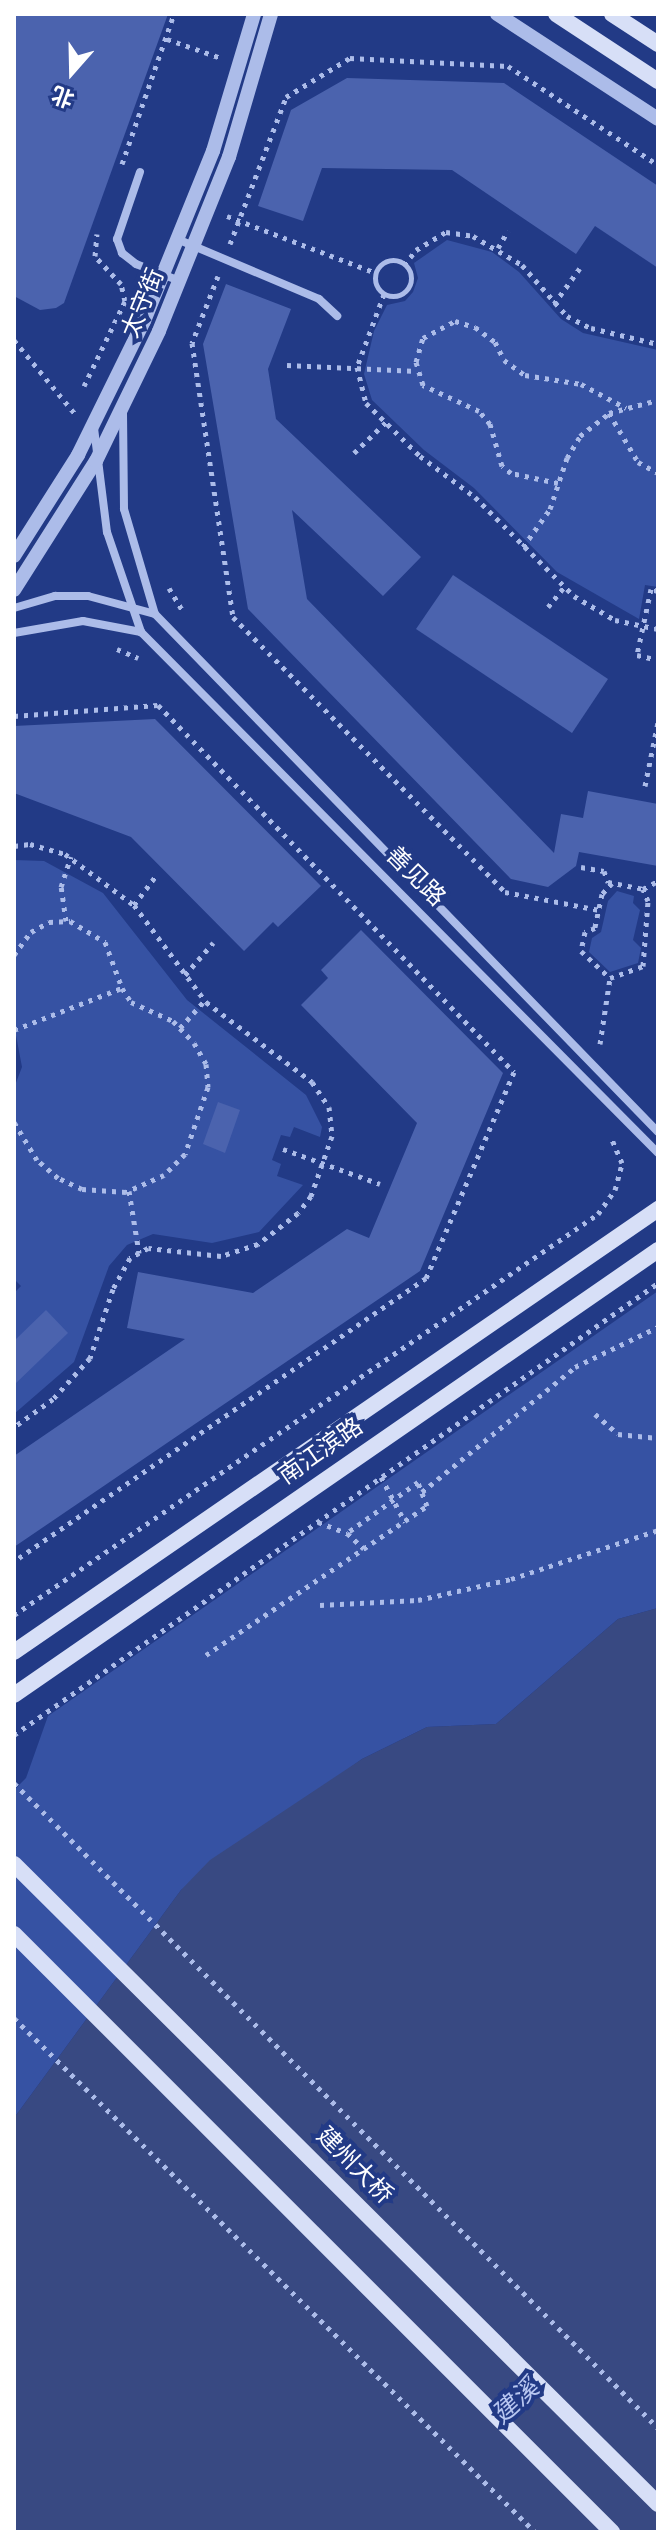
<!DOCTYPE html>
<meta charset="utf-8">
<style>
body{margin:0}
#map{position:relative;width:672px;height:2546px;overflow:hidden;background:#223a86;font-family:Overpass,"Noto Sans SC",sans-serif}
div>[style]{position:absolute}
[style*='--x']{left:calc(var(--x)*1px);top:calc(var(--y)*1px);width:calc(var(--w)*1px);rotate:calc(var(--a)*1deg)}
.green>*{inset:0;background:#3652a3}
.water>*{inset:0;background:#384982}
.building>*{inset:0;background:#4b63ae}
.path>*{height:5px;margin-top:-2.5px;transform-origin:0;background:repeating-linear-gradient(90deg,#acbce9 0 4px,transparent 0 10px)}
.path>.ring{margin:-2.5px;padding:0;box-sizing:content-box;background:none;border:5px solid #acbce9;border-radius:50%}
.minor>*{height:8px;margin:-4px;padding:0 4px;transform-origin:4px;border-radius:4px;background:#acbce9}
.tertiary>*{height:14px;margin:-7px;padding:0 7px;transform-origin:7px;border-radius:7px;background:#acbce9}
.secondary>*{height:16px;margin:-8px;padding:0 8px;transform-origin:8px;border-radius:8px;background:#d7dff7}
span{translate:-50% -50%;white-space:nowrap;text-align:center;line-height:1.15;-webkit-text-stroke:8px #223a86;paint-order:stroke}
.street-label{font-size:24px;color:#fff}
.water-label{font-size:26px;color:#b8c7f1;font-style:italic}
.frame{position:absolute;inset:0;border:16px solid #fff;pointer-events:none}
.north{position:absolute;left:32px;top:32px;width:80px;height:80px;-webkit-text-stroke:6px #223a86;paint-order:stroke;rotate:200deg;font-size:22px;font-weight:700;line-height:32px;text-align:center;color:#fff}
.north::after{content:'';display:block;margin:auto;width:28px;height:36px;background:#fff;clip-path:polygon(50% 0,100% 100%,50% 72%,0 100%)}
</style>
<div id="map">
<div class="green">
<i style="clip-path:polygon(447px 240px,492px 252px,519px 272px,561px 319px,583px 333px,658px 350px,658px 587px,645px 585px,639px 619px,557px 572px,474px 488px,424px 450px,372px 400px,364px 374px,374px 331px,387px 305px,405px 301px,413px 292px,418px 278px,414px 263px)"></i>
<i style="clip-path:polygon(14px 860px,44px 861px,103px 893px,187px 1000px,306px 1095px,322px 1127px,320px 1137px,294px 1127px,290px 1137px,281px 1135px,272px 1160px,281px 1164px,277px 1176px,303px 1185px,259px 1232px,212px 1243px,153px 1234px,127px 1245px,109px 1266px,74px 1362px,14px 1414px,14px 1293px,21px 1286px,14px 1279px,14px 1088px,22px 1067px,14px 1025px)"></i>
<i style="clip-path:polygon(617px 891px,634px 896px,633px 903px,640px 910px,633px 940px,641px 948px,638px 963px,610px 972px,589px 952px,592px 938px,601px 932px,608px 901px)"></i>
<i style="clip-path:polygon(658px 1291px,658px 1608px,618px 1619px,496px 1724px,427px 1727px,362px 1759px,181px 1890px,14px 2118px,14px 1790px,26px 1778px,48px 1716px)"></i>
</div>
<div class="water">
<i style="clip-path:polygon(658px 1608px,658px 2532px,14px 2532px,14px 2118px,181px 1890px,210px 1860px,362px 1759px,427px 1727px,496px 1724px,618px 1619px)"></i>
</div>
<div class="building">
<i style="clip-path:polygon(14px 14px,168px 14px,64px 303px,56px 308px,40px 310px,14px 296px)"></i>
<i style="clip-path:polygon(347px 78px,504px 83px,658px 186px,658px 268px,595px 226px,576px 254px,452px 170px,322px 168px,303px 221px,258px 206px,291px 110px)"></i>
<i style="clip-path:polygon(226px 284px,291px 309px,268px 369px,276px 419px,421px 557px,383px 596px,292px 510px,307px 599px,554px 853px,561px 814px,583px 818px,588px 791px,658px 804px,658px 866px,579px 852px,576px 866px,548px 887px,511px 879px,248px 609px,203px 344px)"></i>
<i style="clip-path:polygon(453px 575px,608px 679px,572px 733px,416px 629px)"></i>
<i style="clip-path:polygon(155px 719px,321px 886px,278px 927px,273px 922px,244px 951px,131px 837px,14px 793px,14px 726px)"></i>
<i style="clip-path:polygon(361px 930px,503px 1073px,420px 1271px,14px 1547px,14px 1456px,185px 1339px,127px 1328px,138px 1272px,253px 1293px,347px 1229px,369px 1238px,417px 1123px,301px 1005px,328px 978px,321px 970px)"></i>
<i style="clip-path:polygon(218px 1102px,240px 1110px,225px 1153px,203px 1144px)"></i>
<i style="clip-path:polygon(46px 1310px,68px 1333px,14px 1385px,14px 1341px)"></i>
</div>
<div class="path">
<i style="--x:167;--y:39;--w:57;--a:19.4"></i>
<i style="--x:122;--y:164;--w:159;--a:-70.9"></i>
<i style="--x:227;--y:216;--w:160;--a:20.9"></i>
<i style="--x:230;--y:244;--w:157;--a:-69.1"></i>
<i style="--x:286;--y:97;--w:75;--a:-31.4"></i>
<i style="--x:350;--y:58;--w:158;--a:2.9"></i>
<i style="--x:508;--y:66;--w:180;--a:33.4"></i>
<i style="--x:498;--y:248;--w:20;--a:-60"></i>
<i class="ring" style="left:375px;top:260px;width:31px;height:31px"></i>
<i style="--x:404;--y:265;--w:19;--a:-51"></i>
<i style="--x:416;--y:250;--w:35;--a:-31"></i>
<i style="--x:446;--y:232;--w:27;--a:8"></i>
<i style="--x:473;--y:236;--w:57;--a:30.6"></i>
<i style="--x:522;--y:265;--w:68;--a:48.6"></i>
<i style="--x:567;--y:316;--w:27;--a:27"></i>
<i style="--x:591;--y:328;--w:69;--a:13.4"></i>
<i style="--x:218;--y:276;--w:72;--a:111.2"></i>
<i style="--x:192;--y:343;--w:277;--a:81.5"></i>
<i style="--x:233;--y:617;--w:387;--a:45.3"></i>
<i style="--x:505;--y:892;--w:96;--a:10.8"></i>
<i style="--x:384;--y:294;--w:78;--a:110.3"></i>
<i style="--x:357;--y:367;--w:37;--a:76"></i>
<i style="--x:366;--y:403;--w:76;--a:44.5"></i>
<i style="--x:420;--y:456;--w:69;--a:36.7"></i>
<i style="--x:475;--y:497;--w:140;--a:45"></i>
<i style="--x:574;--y:596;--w:48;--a:30.3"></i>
<i style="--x:615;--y:620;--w:44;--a:11.8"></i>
<i style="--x:554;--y:304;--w:44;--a:-54.2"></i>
<i style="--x:14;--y:340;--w:97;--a:50.4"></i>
<i style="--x:287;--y:365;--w:130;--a:2.6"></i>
<i style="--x:84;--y:386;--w:94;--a:-64.2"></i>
<i style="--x:125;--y:301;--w:17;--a:-103"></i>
<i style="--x:121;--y:284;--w:38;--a:-133"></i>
<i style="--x:95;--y:256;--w:22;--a:-85"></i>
<i style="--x:609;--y:413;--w:57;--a:59.4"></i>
<i style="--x:638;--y:462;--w:23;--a:29"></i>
<i style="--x:354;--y:453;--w:45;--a:-44.1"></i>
<i style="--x:558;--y:483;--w:48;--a:-168"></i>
<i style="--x:511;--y:473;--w:11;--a:-142"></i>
<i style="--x:502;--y:466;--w:44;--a:-105.9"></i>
<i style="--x:490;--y:424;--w:17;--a:-130"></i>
<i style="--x:479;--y:411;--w:62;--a:-155.1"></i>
<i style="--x:423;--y:385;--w:24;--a:-107"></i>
<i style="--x:416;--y:362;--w:25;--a:-74"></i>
<i style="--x:423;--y:338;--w:36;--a:-28"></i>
<i style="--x:455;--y:321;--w:21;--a:17"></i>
<i style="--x:475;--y:327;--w:25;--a:37"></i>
<i style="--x:495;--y:342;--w:20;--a:63"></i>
<i style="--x:504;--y:360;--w:26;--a:36"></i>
<i style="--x:525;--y:375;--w:57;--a:9.1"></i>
<i style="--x:581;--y:384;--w:51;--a:28.1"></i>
<i style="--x:523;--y:547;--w:47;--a:-54.6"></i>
<i style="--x:550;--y:509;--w:54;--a:-71.6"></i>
<i style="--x:567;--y:458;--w:26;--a:-59"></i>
<i style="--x:580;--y:436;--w:37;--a:-38"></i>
<i style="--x:609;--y:413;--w:51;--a:-14.9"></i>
<i style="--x:169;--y:588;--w:29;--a:59"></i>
<i style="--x:658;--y:591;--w:7;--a:-164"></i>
<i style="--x:651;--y:589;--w:67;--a:102"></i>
<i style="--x:637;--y:655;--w:22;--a:13"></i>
<i style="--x:548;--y:607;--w:26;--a:-51"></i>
<i style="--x:117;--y:649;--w:23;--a:23"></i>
<i style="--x:14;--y:716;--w:144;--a:-4.4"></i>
<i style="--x:158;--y:705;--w:511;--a:45.87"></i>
<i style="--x:514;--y:1072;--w:224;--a:113.1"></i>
<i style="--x:426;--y:1278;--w:500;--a:145.5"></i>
<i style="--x:645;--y:786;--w:65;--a:-78.5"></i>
<i style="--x:14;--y:846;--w:16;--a:-7"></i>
<i style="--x:30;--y:844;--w:36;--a:16"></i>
<i style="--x:65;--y:854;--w:86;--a:36.5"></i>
<i style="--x:134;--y:905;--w:121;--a:53.4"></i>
<i style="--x:206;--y:1002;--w:133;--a:37"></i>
<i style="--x:312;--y:1082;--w:30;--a:56"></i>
<i style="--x:329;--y:1107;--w:29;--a:84"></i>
<i style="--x:332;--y:1136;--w:64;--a:109.3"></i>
<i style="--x:311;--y:1196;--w:21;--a:127"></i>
<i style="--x:298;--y:1213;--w:51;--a:142.2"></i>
<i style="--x:258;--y:1244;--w:39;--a:162"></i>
<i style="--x:221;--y:1256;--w:73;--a:-173.7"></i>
<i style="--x:148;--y:1248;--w:21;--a:151"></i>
<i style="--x:130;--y:1258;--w:35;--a:119"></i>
<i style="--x:113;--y:1289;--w:73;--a:108.4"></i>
<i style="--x:90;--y:1358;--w:55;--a:132.1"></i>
<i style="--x:53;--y:1399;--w:48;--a:144.3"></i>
<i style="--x:581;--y:867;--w:23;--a:10"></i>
<i style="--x:604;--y:871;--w:12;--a:70"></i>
<i style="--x:608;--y:882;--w:36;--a:11"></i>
<i style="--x:643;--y:889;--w:17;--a:-28"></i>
<i style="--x:612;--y:883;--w:15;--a:132"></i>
<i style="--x:602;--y:894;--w:35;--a:102"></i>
<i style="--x:595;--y:928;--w:11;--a:158"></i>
<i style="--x:585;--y:932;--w:19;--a:102"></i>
<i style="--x:581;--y:951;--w:40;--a:43"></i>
<i style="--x:610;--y:978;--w:35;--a:-20"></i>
<i style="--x:643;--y:966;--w:65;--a:-85.6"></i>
<i style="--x:648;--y:901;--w:13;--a:-113"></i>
<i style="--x:134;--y:905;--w:39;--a:-53"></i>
<i style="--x:66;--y:921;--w:34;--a:-98"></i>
<i style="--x:61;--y:887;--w:32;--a:-72"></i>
<i style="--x:14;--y:955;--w:29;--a:-54"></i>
<i style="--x:31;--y:932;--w:21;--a:-29"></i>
<i style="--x:49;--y:922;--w:21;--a:-3"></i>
<i style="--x:70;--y:921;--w:41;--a:31"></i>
<i style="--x:105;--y:942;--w:49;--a:69.7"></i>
<i style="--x:185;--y:975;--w:43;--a:-48.8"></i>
<i style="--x:180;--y:1028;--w:36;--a:-48"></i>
<i style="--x:14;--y:1030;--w:116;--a:-21.3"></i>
<i style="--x:122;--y:988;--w:17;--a:57"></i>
<i style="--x:131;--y:1002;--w:46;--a:24.3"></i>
<i style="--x:173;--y:1021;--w:30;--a:46"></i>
<i style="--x:194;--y:1043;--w:24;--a:60"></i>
<i style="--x:206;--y:1064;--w:23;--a:85"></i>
<i style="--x:208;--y:1087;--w:71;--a:108.9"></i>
<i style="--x:185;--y:1154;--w:30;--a:135"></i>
<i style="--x:164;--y:1175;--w:42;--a:155.9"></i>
<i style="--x:126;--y:1192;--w:44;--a:-176.1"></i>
<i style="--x:82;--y:1189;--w:26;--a:-155"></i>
<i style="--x:58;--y:1178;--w:28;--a:-139"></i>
<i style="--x:37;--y:1160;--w:44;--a:-121.2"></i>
<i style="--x:600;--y:1044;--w:67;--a:-81.4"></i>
<i style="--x:283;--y:1149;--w:103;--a:19.8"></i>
<i style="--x:129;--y:1191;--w:63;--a:80.8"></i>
<i style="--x:595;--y:1414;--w:30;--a:41"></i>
<i style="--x:618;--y:1434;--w:40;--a:5.7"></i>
<i style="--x:381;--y:1477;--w:51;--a:61.9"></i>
<i style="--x:422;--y:1492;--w:198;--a:-39.2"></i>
<i style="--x:575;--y:1367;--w:92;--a:-25.7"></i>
<i style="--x:318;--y:1522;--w:31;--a:21"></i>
<i style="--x:347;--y:1533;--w:23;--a:43"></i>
<i style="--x:320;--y:1605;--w:98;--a:-2.9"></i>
<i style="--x:418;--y:1600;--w:95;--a:-12.7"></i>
<i style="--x:511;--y:1579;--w:155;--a:-18.4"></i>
<i style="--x:14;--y:1615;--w:708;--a:-34.48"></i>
<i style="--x:598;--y:1214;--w:29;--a:-55"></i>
<i style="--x:615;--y:1190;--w:28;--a:-75"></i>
<i style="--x:622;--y:1163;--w:28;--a:-113"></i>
<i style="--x:206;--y:1655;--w:267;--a:-34"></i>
<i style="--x:427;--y:1506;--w:26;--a:-111"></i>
<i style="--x:418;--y:1482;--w:87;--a:144.3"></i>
<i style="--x:14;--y:1735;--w:787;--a:-35.06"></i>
<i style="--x:14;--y:1783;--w:911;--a:45.04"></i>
<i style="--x:14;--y:2018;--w:732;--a:44.61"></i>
</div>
<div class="minor">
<i style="--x:140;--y:172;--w:71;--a:108.9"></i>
<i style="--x:117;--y:239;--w:15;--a:70"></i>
<i style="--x:122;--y:253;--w:18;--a:38"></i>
<i style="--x:136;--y:264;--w:47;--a:21.1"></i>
<i style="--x:177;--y:239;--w:154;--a:22.9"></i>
<i style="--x:319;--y:299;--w:25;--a:43"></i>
<i style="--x:123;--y:413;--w:96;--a:89.4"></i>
<i style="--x:124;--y:509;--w:109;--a:73.6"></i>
<i style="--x:155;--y:614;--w:722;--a:45.84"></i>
<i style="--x:94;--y:428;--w:105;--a:82.9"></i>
<i style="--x:107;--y:532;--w:106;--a:71.2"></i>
<i style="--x:141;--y:632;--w:734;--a:45.22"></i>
<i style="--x:14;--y:608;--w:43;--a:-16.3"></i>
<i style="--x:55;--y:596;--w:33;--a:0"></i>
<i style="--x:88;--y:596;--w:69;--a:15"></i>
<i style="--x:14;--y:633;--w:70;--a:-9.9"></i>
<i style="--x:83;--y:621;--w:59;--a:10.7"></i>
</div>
<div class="tertiary">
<i style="--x:497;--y:14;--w:192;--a:33.1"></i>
<i style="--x:14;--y:556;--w:120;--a:-57.6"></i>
<i style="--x:78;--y:455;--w:149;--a:-63.8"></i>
<i style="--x:144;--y:321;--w:183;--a:-67.9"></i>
<i style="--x:213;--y:151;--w:143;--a:-73.3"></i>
<i style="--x:14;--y:590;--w:153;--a:-57.6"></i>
<i style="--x:96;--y:461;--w:144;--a:-64.1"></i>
<i style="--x:159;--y:331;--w:188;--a:-68.1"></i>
<i style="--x:229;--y:157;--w:149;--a:-73.6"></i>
</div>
<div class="secondary">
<i style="--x:556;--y:14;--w:122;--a:33.3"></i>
<i style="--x:612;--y:14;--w:55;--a:33.1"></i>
<i style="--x:14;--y:1652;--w:782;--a:-34.52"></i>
<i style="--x:14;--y:1695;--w:783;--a:-34.64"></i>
<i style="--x:14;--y:1864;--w:908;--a:44.82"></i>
<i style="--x:14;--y:1934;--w:846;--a:45"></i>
</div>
<div class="street-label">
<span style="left:145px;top:304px;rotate:-67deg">太守街</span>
<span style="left:414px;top:878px;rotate:45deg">善见路</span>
<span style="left:322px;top:1453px;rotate:-35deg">南江滨路</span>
<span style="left:353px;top:2167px;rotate:45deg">建州大桥</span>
</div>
<div class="water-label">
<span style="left:517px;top:2403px;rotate:-42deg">建溪</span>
</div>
<div class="frame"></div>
<div class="north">北</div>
</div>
